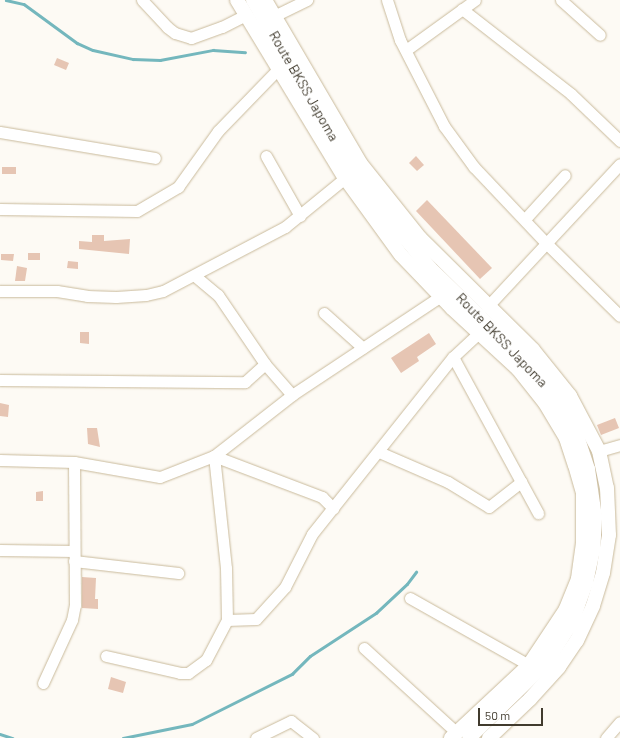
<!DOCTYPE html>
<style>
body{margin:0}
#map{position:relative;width:620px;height:738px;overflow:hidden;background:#fdfaf4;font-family:Barlow,sans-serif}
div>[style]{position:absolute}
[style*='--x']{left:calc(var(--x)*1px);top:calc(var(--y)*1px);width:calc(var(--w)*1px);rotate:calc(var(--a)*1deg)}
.stream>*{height:2.5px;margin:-1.25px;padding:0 1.25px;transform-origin:1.25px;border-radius:1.25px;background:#74b7bd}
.building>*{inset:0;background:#e6c5b3}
.roads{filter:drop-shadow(0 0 1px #c9ba9b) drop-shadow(0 0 1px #c9ba9b)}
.minor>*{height:11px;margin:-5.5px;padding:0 5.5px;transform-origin:5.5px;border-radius:5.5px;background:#fff}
.major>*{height:14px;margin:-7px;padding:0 7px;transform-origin:7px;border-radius:7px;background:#fff}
span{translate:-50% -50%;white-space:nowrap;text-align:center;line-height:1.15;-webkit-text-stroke:3px #fff;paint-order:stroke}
.street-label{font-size:14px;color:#413b2e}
.scale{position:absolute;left:478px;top:708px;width:65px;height:18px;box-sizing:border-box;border:2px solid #413b2e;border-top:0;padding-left:5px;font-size:12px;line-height:14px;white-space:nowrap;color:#413b2e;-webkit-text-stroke:3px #fff;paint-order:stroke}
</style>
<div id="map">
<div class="stream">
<i style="--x:6;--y:0;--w:18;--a:13"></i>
<i style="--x:24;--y:4;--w:66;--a:36.3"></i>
<i style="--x:77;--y:43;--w:17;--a:24"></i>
<i style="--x:93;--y:50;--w:41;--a:12.7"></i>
<i style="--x:133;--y:59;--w:27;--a:2"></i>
<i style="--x:160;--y:60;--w:54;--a:-10.7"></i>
<i style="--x:213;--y:50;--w:32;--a:4"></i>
<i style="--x:0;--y:734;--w:13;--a:18"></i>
<i style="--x:123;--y:738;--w:70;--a:-11.5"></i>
<i style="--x:192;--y:724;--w:112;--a:-26.6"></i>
<i style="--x:292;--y:674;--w:25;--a:-45"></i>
<i style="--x:310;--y:656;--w:79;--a:-33.1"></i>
<i style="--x:376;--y:613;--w:42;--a:-43.1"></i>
<i style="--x:407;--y:584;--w:15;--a:-53"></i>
</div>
<div class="building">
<i style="clip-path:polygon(57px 58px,69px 63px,66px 70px,54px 65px)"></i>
<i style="clip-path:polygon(416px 156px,424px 165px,417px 171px,409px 163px)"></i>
<i style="clip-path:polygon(2px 167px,16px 167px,16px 174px,2px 174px)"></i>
<i style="clip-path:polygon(427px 200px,492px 268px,480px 279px,416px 211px)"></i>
<i style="clip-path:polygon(92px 235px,104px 235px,104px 241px,130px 239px,129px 254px,79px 249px,79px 241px,92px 242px)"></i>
<i style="clip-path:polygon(28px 253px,40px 253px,40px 260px,28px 260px)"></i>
<i style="clip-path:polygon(1px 254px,14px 254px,13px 261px,1px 260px)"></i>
<i style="clip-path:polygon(68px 261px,78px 262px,78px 269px,67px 268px)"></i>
<i style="clip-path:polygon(17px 266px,27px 268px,25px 281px,15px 281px)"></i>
<i style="clip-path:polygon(80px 332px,89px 332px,89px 344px,80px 343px)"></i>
<i style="clip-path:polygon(429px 333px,436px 344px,417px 357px,419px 361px,401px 373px,391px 358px)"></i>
<i style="clip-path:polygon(0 403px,9px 405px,8px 417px,0 416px)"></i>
<i style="clip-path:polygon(615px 418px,619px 428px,601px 435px,597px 425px)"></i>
<i style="clip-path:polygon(87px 428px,97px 428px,100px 447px,88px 444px)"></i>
<i style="clip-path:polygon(43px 491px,43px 501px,36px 501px,36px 492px)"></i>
<i style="clip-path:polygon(82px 577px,96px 578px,95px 599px,98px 599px,98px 609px,82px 608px)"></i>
<i style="clip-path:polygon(111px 677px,126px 682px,123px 693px,108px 689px)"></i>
</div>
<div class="roads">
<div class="minor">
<i style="--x:142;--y:0;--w:37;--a:47"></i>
<i style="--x:167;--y:27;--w:10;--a:37"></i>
<i style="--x:175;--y:33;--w:17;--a:17"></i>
<i style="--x:191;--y:38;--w:33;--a:-20"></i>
<i style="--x:222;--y:27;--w:27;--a:-27"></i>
<i style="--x:387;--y:0;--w:42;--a:72"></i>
<i style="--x:400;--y:40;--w:97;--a:62.9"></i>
<i style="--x:444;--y:126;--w:51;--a:53.8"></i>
<i style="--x:474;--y:167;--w:103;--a:46.6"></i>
<i style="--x:545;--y:242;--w:105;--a:44.6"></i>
<i style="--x:561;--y:0;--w:52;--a:41.9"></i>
<i style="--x:462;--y:9;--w:138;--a:37.9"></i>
<i style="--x:571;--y:94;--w:68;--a:43.8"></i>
<i style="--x:274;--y:16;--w:37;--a:-26"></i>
<i style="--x:406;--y:50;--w:85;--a:-35.9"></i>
<i style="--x:0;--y:132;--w:157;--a:9.5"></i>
<i style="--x:266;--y:156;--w:69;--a:60.5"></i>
<i style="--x:0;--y:209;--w:137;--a:0.8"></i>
<i style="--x:137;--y:211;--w:48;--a:-30.3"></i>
<i style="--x:178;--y:187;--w:69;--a:-54.5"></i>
<i style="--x:218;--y:131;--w:86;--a:-45.9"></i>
<i style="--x:525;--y:219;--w:59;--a:-47.7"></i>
<i style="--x:195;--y:276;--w:30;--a:40"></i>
<i style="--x:218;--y:295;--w:83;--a:55.7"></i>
<i style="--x:265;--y:364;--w:41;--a:48.9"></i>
<i style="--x:0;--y:291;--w:57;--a:0"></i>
<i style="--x:57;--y:291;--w:30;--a:9"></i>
<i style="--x:87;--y:296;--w:29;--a:2"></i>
<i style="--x:116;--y:297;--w:30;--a:-4"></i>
<i style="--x:146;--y:295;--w:17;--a:-13"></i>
<i style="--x:163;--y:291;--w:138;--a:-27.7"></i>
<i style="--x:285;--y:227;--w:77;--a:-39.2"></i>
<i style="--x:487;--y:307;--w:195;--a:-47.1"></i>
<i style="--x:324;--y:313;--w:52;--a:41.9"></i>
<i style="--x:453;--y:357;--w:178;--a:61.4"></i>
<i style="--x:0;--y:380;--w:245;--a:0.5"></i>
<i style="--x:245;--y:382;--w:27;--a:-42"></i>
<i style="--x:599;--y:451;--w:22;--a:-16"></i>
<i style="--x:379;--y:452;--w:75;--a:23.5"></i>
<i style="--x:448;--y:482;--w:48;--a:31.4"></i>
<i style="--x:489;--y:507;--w:41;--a:-38"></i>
<i style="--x:0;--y:460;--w:74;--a:1.5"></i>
<i style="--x:74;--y:462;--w:87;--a:9.9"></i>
<i style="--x:160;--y:477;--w:58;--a:-21.3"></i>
<i style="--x:214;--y:456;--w:99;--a:-38"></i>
<i style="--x:292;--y:395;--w:179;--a:-33.6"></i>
<i style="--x:0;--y:550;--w:74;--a:0.8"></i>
<i style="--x:74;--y:561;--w:105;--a:6.6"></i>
<i style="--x:410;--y:598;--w:137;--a:29.4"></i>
<i style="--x:227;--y:620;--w:29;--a:-2"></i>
<i style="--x:256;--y:619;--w:43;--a:-47.8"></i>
<i style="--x:285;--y:587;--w:59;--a:-63"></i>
<i style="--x:312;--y:534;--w:226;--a:-51.5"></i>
<i style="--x:453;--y:357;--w:37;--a:-43"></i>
<i style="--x:364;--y:648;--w:126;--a:42.4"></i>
<i style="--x:106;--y:656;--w:76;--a:12.9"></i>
<i style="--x:180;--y:673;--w:8;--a:0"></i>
<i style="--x:188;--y:673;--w:22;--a:-36"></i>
<i style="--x:206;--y:660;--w:45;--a:-62.3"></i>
<i style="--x:227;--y:620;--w:52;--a:-91.1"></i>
<i style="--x:226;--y:568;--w:113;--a:-96.1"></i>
<i style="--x:214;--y:456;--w:116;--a:20.8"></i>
<i style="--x:322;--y:497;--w:16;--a:45"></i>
<i style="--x:43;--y:683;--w:69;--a:-65.3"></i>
<i style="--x:72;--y:620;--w:15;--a:-79"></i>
<i style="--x:75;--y:605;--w:143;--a:-90.4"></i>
<i style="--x:256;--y:738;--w:39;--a:-26"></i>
<i style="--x:291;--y:721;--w:28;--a:38"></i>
<i style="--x:606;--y:738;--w:21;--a:-49"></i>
</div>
<div class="major">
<i style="--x:237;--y:0;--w:208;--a:58.8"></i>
<i style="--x:345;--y:178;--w:95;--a:54"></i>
<i style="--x:401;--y:255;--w:74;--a:46.1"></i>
<i style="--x:452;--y:308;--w:90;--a:42.7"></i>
<i style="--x:518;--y:369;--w:43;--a:51.5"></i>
<i style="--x:545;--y:403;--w:41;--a:59"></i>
<i style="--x:566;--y:438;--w:28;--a:72"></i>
<i style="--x:575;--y:465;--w:29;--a:74"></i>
<i style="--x:583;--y:493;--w:50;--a:90"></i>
<i style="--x:583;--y:543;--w:36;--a:98"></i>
<i style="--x:578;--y:579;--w:32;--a:112"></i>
<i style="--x:566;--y:609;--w:67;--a:123.5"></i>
<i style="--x:529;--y:665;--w:107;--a:136.9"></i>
<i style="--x:253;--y:0;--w:195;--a:59.9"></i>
<i style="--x:351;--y:169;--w:39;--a:54"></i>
<i style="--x:374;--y:201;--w:87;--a:50.1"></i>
<i style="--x:430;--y:268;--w:139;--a:44.1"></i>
<i style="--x:530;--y:365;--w:43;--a:50.7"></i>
<i style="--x:557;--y:398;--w:37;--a:61"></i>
<i style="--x:575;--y:430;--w:41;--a:71.6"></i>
<i style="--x:588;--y:469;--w:49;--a:81.7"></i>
<i style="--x:595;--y:517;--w:33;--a:93"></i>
<i style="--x:593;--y:550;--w:34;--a:102"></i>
<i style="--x:586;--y:583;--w:41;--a:109.7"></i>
<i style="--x:572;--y:622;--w:49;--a:122.4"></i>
<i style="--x:546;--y:663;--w:107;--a:135.8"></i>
<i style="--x:265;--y:0;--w:190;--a:59.7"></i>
<i style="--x:361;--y:164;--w:95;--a:51.4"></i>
<i style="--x:420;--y:238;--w:159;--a:44.7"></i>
<i style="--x:533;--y:350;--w:59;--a:51.2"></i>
<i style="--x:570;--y:396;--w:62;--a:62.2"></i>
<i style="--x:599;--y:451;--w:38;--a:78"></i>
<i style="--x:607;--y:488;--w:47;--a:87.6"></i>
<i style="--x:609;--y:535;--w:38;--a:99"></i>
<i style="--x:603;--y:573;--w:34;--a:107"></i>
<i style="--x:593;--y:606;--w:38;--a:115"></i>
<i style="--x:577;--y:640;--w:32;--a:124"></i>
<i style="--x:559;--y:667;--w:43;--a:132.2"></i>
<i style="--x:530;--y:699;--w:57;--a:136.4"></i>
</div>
</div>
<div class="street-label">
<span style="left:304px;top:86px;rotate:60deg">Route BKSS Japoma</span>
<span style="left:502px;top:340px;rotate:46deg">Route BKSS Japoma</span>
</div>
<div class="scale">50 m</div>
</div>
